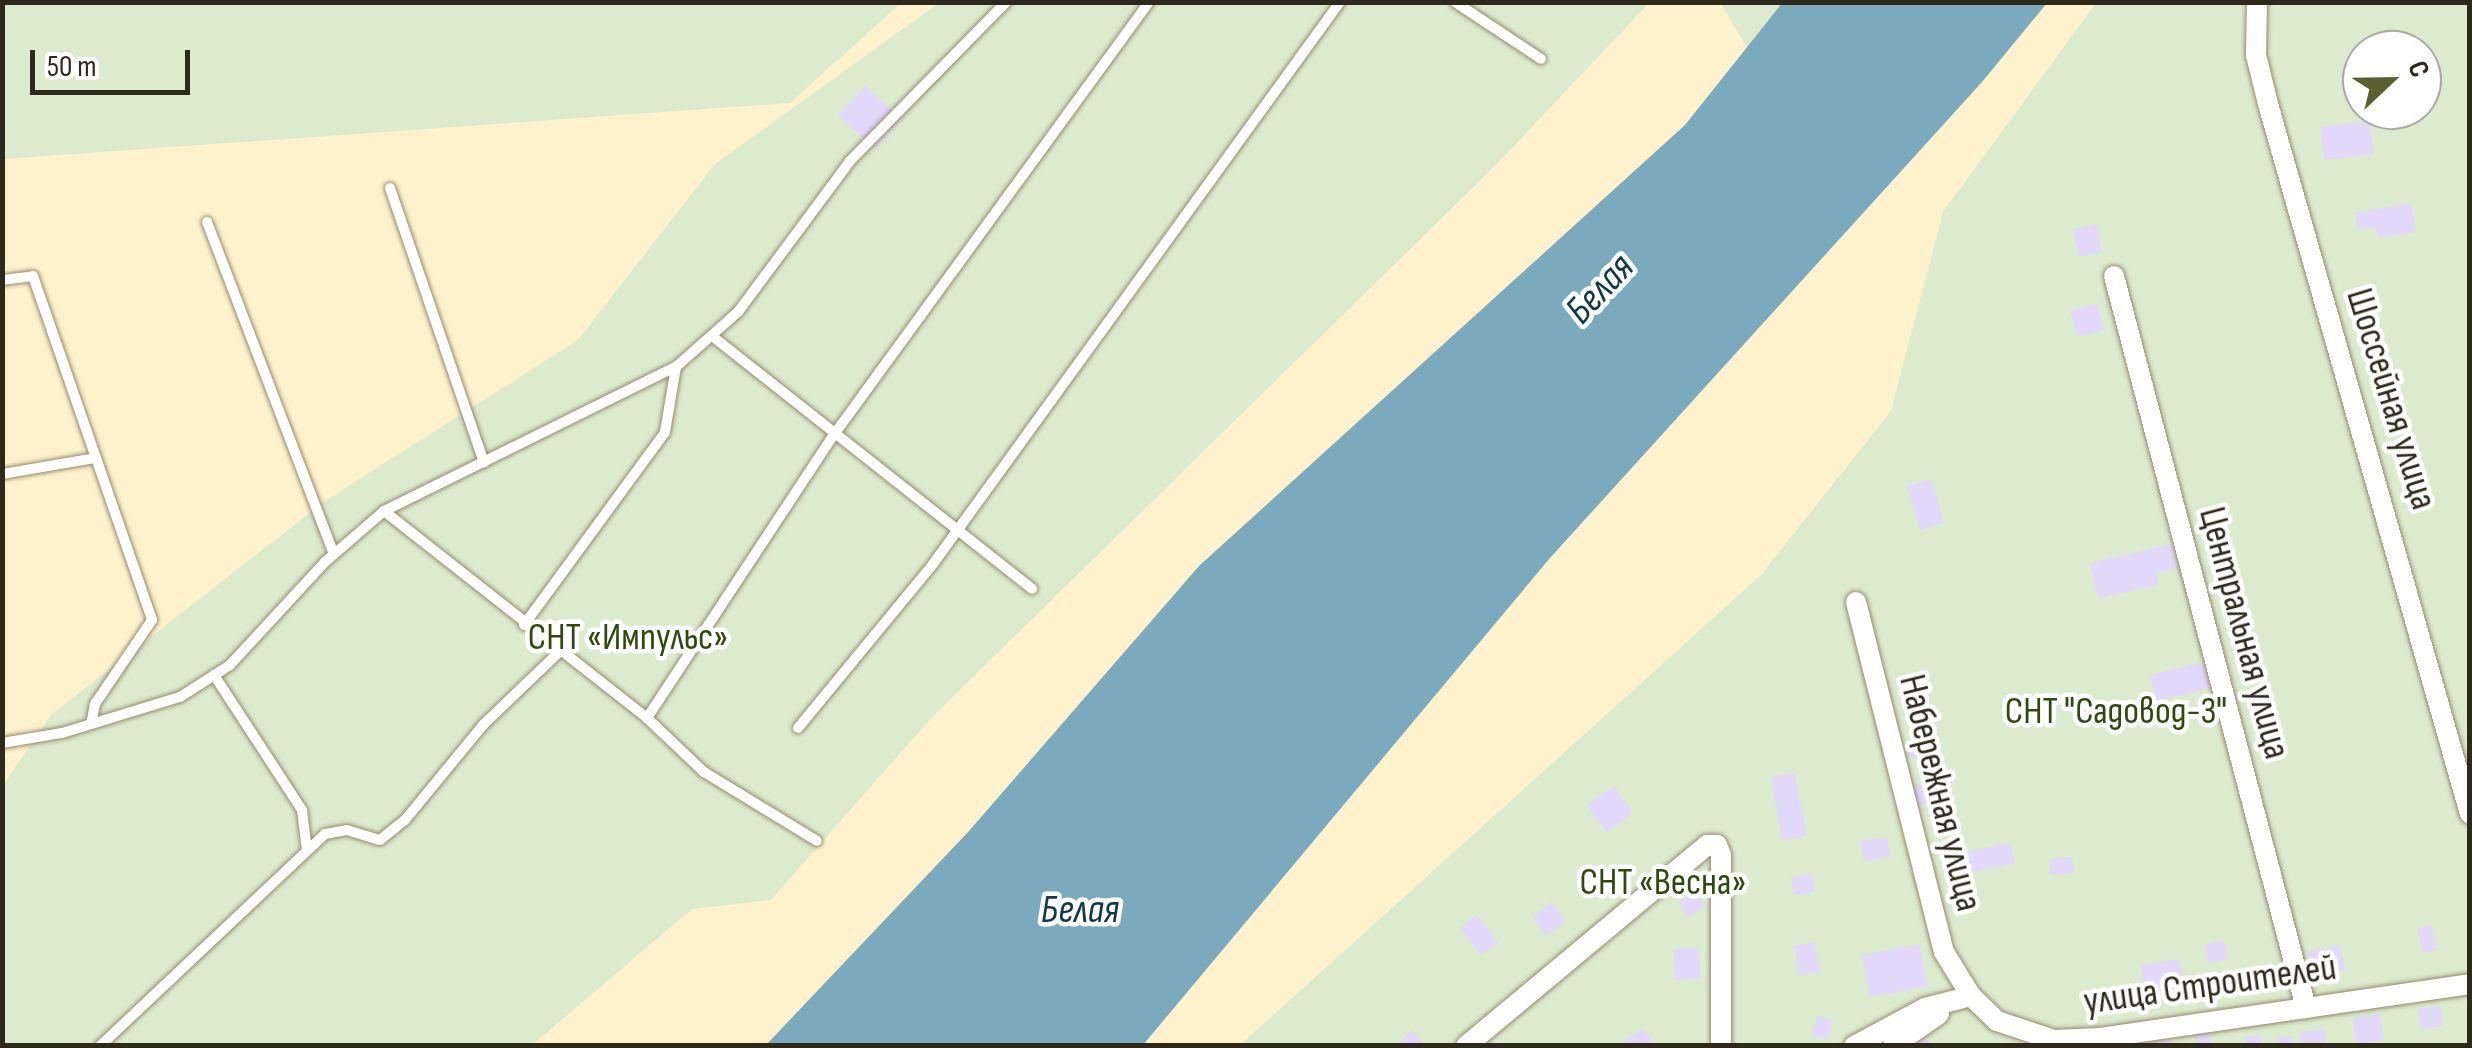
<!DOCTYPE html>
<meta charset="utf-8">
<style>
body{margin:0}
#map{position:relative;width:2472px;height:1048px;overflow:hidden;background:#fef2cd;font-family:"Sofia Sans Condensed",sans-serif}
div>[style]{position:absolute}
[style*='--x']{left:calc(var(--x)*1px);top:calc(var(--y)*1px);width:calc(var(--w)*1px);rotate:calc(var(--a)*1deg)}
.green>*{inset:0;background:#dceace}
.water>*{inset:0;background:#7baabf}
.building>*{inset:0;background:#e1d8fa}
.roads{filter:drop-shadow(0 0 2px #968b6a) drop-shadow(0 0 2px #968b6a)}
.service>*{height:10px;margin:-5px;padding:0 5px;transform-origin:5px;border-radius:5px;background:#fff}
.minor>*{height:20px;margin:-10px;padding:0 10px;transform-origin:10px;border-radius:10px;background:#fff}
span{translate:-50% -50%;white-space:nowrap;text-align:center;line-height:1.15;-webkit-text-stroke:9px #fff;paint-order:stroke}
.street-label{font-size:38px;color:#2d291b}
.park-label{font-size:38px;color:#31480c}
.water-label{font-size:40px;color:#103949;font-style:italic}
.frame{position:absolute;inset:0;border:5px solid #2d291b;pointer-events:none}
.north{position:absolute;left:2342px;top:30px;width:100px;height:100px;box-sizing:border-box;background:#fff;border:2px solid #aba9a4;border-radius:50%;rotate:68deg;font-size:28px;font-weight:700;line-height:40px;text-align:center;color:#2d291b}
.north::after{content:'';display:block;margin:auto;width:35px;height:45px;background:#5a602e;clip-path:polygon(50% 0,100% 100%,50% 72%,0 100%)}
.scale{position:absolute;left:30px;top:50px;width:160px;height:45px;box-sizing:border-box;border:5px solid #2d291b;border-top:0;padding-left:12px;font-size:30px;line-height:35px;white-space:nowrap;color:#2d291b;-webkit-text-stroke:8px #fff;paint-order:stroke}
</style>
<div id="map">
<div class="green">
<i style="clip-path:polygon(3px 2px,901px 2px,901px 3px,790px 103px,3px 159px)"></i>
<i style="clip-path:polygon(939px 3px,1649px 3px,1496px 165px,932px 717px,771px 900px,692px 909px,532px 1045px,3px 1046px,3px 785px,52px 714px,325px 501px,578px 340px,715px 164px)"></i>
<i style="clip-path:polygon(1721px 3px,1783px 3px,1747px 48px)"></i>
<i style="clip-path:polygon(evenodd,2096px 3px,2469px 3px,2469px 1045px,1239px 1046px,1761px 575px,1891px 411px,1943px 212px,2096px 3px,2362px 50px,2422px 50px,2422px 110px,2362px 110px,2362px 50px)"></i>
</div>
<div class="water">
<i style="clip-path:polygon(1783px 2px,2047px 3px,1982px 82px,1550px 558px,1143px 1045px,766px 1045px,969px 831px,1199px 566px,1685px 125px)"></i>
</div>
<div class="building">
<i style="clip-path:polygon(865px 86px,902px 119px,875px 149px,838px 115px)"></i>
<i style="clip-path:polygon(2370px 121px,2374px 154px,2324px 160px,2320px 127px)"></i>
<i style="clip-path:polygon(2411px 203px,2416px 232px,2378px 238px,2376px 227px,2358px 230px,2355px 213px)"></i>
<i style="clip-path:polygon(2096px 224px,2102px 252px,2079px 257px,2073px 229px)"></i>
<i style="clip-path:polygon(2097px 303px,2104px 330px,2078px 337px,2070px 311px)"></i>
<i style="clip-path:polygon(1932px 479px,1944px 523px,1920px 530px,1907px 486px)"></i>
<i style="clip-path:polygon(2172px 544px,2177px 568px,2156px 573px,2159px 585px,2098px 598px,2090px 563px)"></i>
<i style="clip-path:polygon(2209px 661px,2216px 687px,2156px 701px,2150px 675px)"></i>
<i style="clip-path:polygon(1926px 739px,1928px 755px,1908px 758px,1905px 742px)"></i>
<i style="clip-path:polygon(1795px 773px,1807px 836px,1782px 840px,1771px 777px)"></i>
<i style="clip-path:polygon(1950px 778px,1954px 798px,1917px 806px,1912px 786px)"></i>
<i style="clip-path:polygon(1614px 786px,1633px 813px,1606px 832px,1587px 805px)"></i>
<i style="clip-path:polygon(1887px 837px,1890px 857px,1864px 861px,1860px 841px)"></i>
<i style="clip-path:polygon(2010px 843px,2015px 863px,1967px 873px,1962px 853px)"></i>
<i style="clip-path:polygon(2072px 857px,2074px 873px,2050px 875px,2049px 859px)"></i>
<i style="clip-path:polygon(1812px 874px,1815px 892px,1794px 895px,1791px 877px)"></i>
<i style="clip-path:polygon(1697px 891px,1705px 907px,1687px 917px,1679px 901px)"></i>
<i style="clip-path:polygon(1552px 902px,1566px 922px,1546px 936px,1533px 917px)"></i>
<i style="clip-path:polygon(1477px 915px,1498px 943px,1481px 955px,1460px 928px)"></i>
<i style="clip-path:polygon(2431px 925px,2437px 950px,2423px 953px,2417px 929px)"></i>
<i style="clip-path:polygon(2224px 940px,2228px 959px,2209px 963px,2205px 944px)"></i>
<i style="clip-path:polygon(1814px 942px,1820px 971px,1799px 975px,1794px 946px)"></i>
<i style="clip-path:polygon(1919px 944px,1928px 986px,1870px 997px,1862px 955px)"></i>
<i style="clip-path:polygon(2341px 946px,2345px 969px,2311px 975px,2308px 951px)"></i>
<i style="clip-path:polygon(1699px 948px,1701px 979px,1675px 980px,1674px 949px)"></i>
<i style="clip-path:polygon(2180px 959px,2185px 987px,2146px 994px,2141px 965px)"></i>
<i style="clip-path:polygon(2440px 1006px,2443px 1026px,2420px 1029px,2418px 1009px)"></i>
<i style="clip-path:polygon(2380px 1014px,2384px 1040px,2356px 1044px,2353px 1018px)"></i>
<i style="clip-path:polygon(1817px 1016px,1833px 1020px,1828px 1039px,1812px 1035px)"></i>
<i style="clip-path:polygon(1643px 1028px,1655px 1046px,1618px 1046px)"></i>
<i style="clip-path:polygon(2210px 1029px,2211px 1046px,2196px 1046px,2194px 1030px)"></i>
<i style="clip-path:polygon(1412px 1030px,1426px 1046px,1396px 1046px)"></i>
<i style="clip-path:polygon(2325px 1030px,2326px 1042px,2301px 1044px,2300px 1032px)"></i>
<i style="clip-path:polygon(2260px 1034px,2262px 1046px,2246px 1046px,2245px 1037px)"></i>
<i style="clip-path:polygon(1919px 1036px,1939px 1046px,1914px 1046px)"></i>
<i style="clip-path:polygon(2292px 1036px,2293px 1046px,2277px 1046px,2276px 1037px)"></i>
<i style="clip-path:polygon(2173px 1039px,2174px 1046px,2135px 1046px,2135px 1043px)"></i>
</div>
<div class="roads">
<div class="service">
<i style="--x:1455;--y:2;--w:103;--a:33.5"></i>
<i style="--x:390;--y:188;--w:290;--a:71.1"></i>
<i style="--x:207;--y:222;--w:355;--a:69.1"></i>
<i style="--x:2;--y:280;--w:31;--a:-7"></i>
<i style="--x:33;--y:276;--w:364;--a:70.9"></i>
<i style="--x:152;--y:620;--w:102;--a:124.2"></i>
<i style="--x:95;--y:704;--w:20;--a:101"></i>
<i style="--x:712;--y:336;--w:408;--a:38.3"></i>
<i style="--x:2;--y:474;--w:95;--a:-9.7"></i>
<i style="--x:384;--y:511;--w:335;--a:38.2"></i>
<i style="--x:647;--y:718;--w:79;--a:43.5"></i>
<i style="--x:704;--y:772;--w:132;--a:31.4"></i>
<i style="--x:524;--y:625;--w:239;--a:-53.8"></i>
<i style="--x:665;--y:432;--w:66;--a:-80.4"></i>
<i style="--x:214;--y:675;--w:161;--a:56.9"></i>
<i style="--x:302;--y:810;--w:39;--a:83"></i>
<i style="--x:647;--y:718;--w:338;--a:-56.6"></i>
<i style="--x:833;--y:436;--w:537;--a:-53.94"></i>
<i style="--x:798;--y:728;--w:212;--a:-50.5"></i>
<i style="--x:933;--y:564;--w:694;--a:-54.09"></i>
<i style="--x:2;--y:743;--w:61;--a:-9.5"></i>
<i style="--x:62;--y:733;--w:123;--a:-17"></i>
<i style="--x:180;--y:697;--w:59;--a:-32.6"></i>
<i style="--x:230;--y:665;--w:140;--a:-47.3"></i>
<i style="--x:325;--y:562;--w:78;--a:-40.8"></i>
<i style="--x:384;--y:511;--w:326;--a:-26.3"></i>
<i style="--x:676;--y:367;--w:83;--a:-41.6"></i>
<i style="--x:738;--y:312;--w:188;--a:-53.4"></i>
<i style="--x:850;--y:161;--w:223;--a:-45.5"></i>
<i style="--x:100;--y:1046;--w:309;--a:-43.3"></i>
<i style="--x:325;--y:834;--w:22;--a:-10"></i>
<i style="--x:347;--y:830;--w:34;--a:17"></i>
<i style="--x:380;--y:840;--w:32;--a:-39"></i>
<i style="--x:405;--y:820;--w:123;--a:-50.6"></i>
<i style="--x:483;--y:725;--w:105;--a:-43.8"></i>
</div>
<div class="minor">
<i style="--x:2257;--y:2;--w:53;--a:91.1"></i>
<i style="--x:2256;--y:55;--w:50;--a:76.2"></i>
<i style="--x:2268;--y:104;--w:738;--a:74.12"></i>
<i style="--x:2114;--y:276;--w:757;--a:75.3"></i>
<i style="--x:1856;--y:602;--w:361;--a:75.9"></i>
<i style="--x:1944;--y:952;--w:52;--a:58.5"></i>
<i style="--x:1971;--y:996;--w:36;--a:44"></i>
<i style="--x:1997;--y:1021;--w:60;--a:18.4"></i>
<i style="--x:2054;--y:1040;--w:46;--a:-2.5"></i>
<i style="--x:2100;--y:1038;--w:374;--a:-8.3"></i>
<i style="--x:1466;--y:1046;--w:314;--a:-39.8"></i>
<i style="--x:1707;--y:845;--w:10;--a:0"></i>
<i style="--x:1717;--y:845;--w:11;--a:68"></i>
<i style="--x:1721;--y:855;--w:191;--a:90"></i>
<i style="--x:1854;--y:1046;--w:81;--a:-28.2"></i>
<i style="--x:1925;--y:1008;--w:48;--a:-14.6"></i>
<i style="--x:1893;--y:1046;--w:56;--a:-34.8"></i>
</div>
</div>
<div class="street-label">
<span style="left:2391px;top:399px;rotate:73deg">Шоссейная улица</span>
<span style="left:2244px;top:633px;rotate:75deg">Центральная улица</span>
<span style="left:1940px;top:793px;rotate:76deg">Набережная улица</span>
<span style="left:2210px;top:985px;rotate:-8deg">улица Строителей</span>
</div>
<div class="park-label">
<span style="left:628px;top:638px">СНТ «Импульс»</span>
<span style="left:2116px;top:712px">СНТ "Садовод-3"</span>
<span style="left:1663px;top:883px">СНТ «Весна»</span>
</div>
<div class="water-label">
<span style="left:1600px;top:289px;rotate:-47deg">Белая</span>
<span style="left:1080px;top:910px">Белая</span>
</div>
<div class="frame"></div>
<div class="north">С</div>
<div class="scale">50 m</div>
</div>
